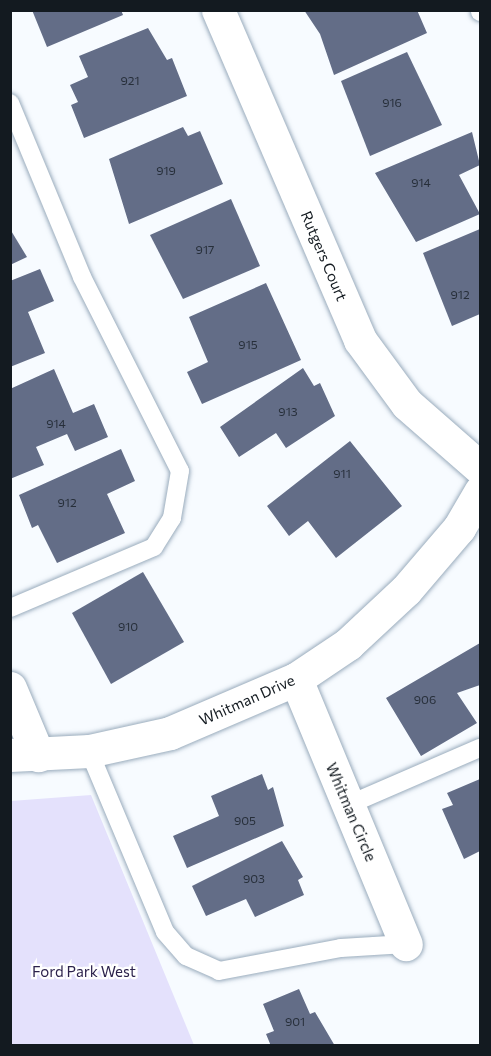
<!DOCTYPE html>
<style>
body{margin:0}
#map{position:relative;width:491px;height:1056px;overflow:hidden;background:#f7fbff;font-family:Commissioner,sans-serif}
div>[style]{position:absolute}
[style*='--x']{left:calc(var(--x)*1px);top:calc(var(--y)*1px);width:calc(var(--w)*1px);rotate:calc(var(--a)*1deg)}
.green>*{inset:0;background:#e4e1fc}
.building>*{inset:0;background:#636d87}
.roads{filter:drop-shadow(0 0 2px #9aacbd) drop-shadow(0 0 2px #9aacbd)}
.service>*{height:18px;margin:-9px;padding:0 9px;transform-origin:9px;border-radius:9px;background:#fff}
.minor>*{height:33px;margin:-16.5px;padding:0 16.5px;transform-origin:16.5px;border-radius:16.5px;background:#fff}
.tertiary>*{height:33px;margin:-16.5px;padding:0 16.5px;transform-origin:16.5px;border-radius:16.5px;background:#fff}
span{translate:-50% -50%;white-space:nowrap;text-align:center;line-height:1.15;-webkit-text-stroke:4.5px #fff;paint-order:stroke}
.number-label{font-size:12px;color:#272f3a}
.number-label span{-webkit-text-stroke-width:0}
.street-label{font-size:15px;color:#131a20}
.park-label{font-size:15px;color:#2c224c}
.frame{position:absolute;inset:0;border:12px solid #131a20;pointer-events:none}
</style>
<div id="map">
<div class="green">
<i style="clip-path:polygon(91px 795px,194px 1045px,11px 1045px,11px 801px)"></i>
</div>
<div class="building">
<i style="clip-path:polygon(32px 10px,121px 10px,123px 15px,47px 47px)"></i>
<i style="clip-path:polygon(304px 10px,417px 10px,427px 33px,334px 75px,320px 34px)"></i>
<i style="clip-path:polygon(148px 28px,167px 60px,172px 58px,187px 96px,84px 138px,71px 105px,78px 102px,70px 85px,88px 77px,79px 56px)"></i>
<i style="clip-path:polygon(407px 52px,442px 125px,370px 156px,341px 81px)"></i>
<i style="clip-path:polygon(183px 127px,188px 136px,200px 131px,223px 184px,129px 224px,109px 159px)"></i>
<i style="clip-path:polygon(472px 132px,480px 165px,459px 175px,480px 214px,416px 242px,375px 173px)"></i>
<i style="clip-path:polygon(231px 199px,260px 266px,183px 299px,150px 235px)"></i>
<i style="clip-path:polygon(10px 229px,27px 257px,10px 265px)"></i>
<i style="clip-path:polygon(480px 229px,480px 314px,452px 326px,423px 253px)"></i>
<i style="clip-path:polygon(40px 269px,54px 301px,28px 312px,45px 353px,10px 367px,10px 281px)"></i>
<i style="clip-path:polygon(266px 283px,301px 360px,202px 404px,187px 372px,208px 362px,189px 317px)"></i>
<i style="clip-path:polygon(303px 368px,314px 386px,320px 383px,335px 416px,286px 448px,276px 433px,239px 457px,220px 427px)"></i>
<i style="clip-path:polygon(54px 369px,73px 413px,94px 404px,108px 437px,75px 451px,67px 434px,36px 447px,44px 465px,10px 479px,10px 389px)"></i>
<i style="clip-path:polygon(350px 441px,402px 506px,336px 558px,308px 521px,289px 536px,267px 506px)"></i>
<i style="clip-path:polygon(121px 449px,135px 481px,107px 494px,125px 533px,57px 563px,38px 525px,32px 528px,19px 495px)"></i>
<i style="clip-path:polygon(143px 572px,184px 642px,111px 684px,72px 613px)"></i>
<i style="clip-path:polygon(480px 643px,480px 685px,457px 693px,477px 723px,421px 756px,386px 698px)"></i>
<i style="clip-path:polygon(262px 774px,268px 790px,273px 787px,284px 826px,187px 868px,173px 836px,219px 816px,211px 796px)"></i>
<i style="clip-path:polygon(480px 779px,480px 851px,464px 859px,442px 809px,453px 805px,447px 793px)"></i>
<i style="clip-path:polygon(282px 841px,303px 877px,298px 880px,304px 895px,255px 917px,246px 899px,206px 916px,192px 886px)"></i>
<i style="clip-path:polygon(299px 989px,310px 1014px,315px 1012px,335px 1046px,271px 1046px,266px 1034px,274px 1031px,263px 1004px)"></i>
</div>
<div class="roads">
<div class="service">
<i style="--x:480;--y:10;--w:2;--a:90"></i>
<i style="--x:10;--y:103;--w:188;--a:67.5"></i>
<i style="--x:82;--y:277;--w:217;--a:63.2"></i>
<i style="--x:180;--y:471;--w:48;--a:99.7"></i>
<i style="--x:172;--y:518;--w:34;--a:122"></i>
<i style="--x:154;--y:547;--w:156;--a:157"></i>
<i style="--x:89;--y:751;--w:196;--a:67.2"></i>
<i style="--x:165;--y:932;--w:32;--a:49"></i>
<i style="--x:186;--y:956;--w:36;--a:24"></i>
<i style="--x:219;--y:971;--w:124;--a:-10.7"></i>
<i style="--x:341;--y:948;--w:65;--a:-3.5"></i>
<i style="--x:348;--y:805;--w:144;--a:-23.4"></i>
</div>
<div class="minor">
<i style="--x:218;--y:10;--w:359;--a:66.7"></i>
<i style="--x:360;--y:340;--w:79;--a:53.7"></i>
<i style="--x:407;--y:404;--w:97;--a:41.2"></i>
<i style="--x:296;--y:679;--w:287;--a:67.5"></i>
<i style="--x:10;--y:688;--w:73;--a:67.3"></i>
</div>
<div class="tertiary">
<i style="--x:10;--y:755;--w:79;--a:-2.9"></i>
<i style="--x:89;--y:751;--w:83;--a:-12.5"></i>
<i style="--x:170;--y:733;--w:137;--a:-23.2"></i>
<i style="--x:296;--y:679;--w:63;--a:-33.9"></i>
<i style="--x:348;--y:644;--w:79;--a:-43"></i>
<i style="--x:406;--y:590;--w:82;--a:-49.5"></i>
<i style="--x:459;--y:528;--w:42;--a:-59.7"></i>
</div>
</div>
<div class="number-label">
<span style="left:130px;top:81px">921</span>
<span style="left:392px;top:103px">916</span>
<span style="left:166px;top:171px">919</span>
<span style="left:421px;top:183px">914</span>
<span style="left:205px;top:250px">917</span>
<span style="left:460px;top:295px">912</span>
<span style="left:248px;top:345px">915</span>
<span style="left:288px;top:412px">913</span>
<span style="left:56px;top:424px">914</span>
<span style="left:342px;top:474px">911</span>
<span style="left:67px;top:503px">912</span>
<span style="left:128px;top:627px">910</span>
<span style="left:425px;top:700px">906</span>
<span style="left:245px;top:821px">905</span>
<span style="left:254px;top:879px">903</span>
<span style="left:295px;top:1022px">901</span>
</div>
<div class="street-label">
<span style="left:324px;top:256px;rotate:67deg">Rutgers Court</span>
<span style="left:247px;top:700px;rotate:-24deg">Whitman Drive</span>
<span style="left:351px;top:812px;rotate:67deg">Whitman Circle</span>
</div>
<div class="park-label">
<span style="left:84px;top:972px">Ford Park West</span>
</div>
<div class="frame"></div>
</div>
